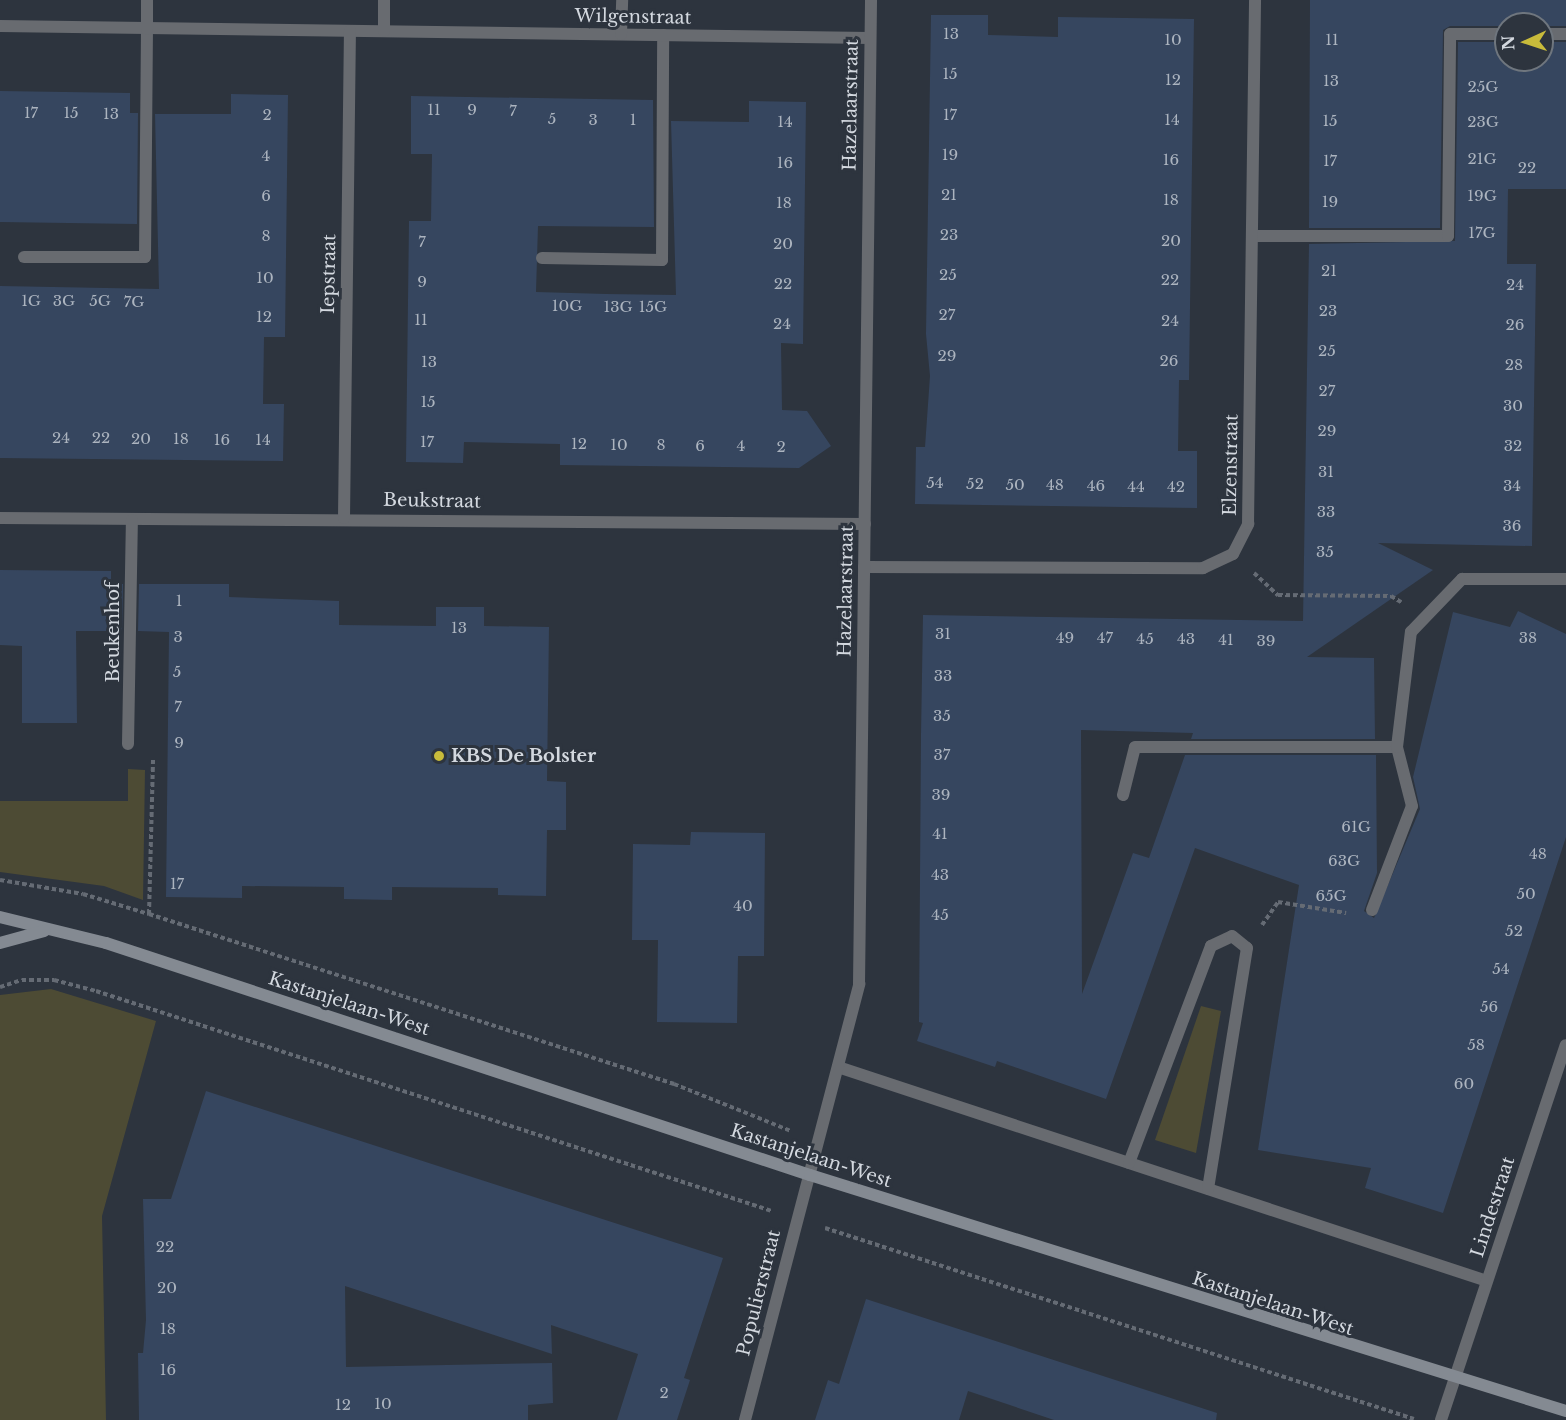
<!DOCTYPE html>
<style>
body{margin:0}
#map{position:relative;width:1566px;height:1420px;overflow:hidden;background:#2d343e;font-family:"Libre Baskerville",serif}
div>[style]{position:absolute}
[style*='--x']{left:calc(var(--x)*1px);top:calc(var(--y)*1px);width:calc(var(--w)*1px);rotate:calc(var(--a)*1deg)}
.green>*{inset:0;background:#4d4b34}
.building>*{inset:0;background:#36465f}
.path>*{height:4px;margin-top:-2px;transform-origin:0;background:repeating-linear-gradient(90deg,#656b74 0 4.5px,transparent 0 7.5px)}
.service>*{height:12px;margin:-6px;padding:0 6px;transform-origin:6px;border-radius:6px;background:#686b70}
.minor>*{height:12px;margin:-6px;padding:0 6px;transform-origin:6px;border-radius:6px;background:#686b70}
.secondary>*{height:12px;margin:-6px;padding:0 6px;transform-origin:6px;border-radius:6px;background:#848a92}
.dots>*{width:16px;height:16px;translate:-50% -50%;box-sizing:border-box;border:3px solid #2d343e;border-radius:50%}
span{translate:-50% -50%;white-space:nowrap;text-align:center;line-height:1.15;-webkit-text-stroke:6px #2d343e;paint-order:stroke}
.number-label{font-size:15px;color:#acb4bf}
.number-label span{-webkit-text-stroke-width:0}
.street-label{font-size:18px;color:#d3d8df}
.poi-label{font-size:18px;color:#d3d8df;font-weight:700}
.left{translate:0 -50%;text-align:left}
.north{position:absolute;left:1494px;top:12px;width:60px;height:60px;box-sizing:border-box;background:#2d343e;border:2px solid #6f767e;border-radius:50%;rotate:267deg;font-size:16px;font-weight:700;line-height:24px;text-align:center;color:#d3d8df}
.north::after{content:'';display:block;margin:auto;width:21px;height:27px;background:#c8bb3b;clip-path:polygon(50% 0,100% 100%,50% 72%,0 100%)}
</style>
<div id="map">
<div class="green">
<i style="clip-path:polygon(128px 769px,145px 770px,143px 900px,104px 886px,0 872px,0 801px,128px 801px)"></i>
<i style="clip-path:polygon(51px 989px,156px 1021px,102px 1216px,106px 1420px,0 1420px,0 995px)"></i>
<i style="clip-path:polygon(1201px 1006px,1221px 1011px,1196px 1153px,1155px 1140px)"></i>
</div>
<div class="building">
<i style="clip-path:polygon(1310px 0,1566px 0,1566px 26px,1450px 26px,1443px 30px,1440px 228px,1309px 228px)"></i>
<i style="clip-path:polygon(931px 15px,988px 15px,988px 35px,1058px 37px,1058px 17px,1194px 19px,1189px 380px,1179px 380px,1178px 451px,1197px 451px,1197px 508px,915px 504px,916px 447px,925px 447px,930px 376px,926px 334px)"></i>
<i style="clip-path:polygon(1458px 42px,1506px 42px,1506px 60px,1542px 60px,1542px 42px,1566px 42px,1566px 189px,1508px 189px,1507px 264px,1536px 264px,1532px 546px,1378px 543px,1433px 570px,1307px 657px,1374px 658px,1375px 739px,1191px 739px,1193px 733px,1081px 730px,1082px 994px,1133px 853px,1149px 858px,1185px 755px,1376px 755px,1377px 873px,1364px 911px,1374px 918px,1420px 809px,1413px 777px,1453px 612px,1510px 627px,1518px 611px,1566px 634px,1566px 837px,1443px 1213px,1365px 1188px,1371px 1168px,1258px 1150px,1299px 885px,1195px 848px,1106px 1099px,997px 1061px,995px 1067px,917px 1041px,923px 1023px,919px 1022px,921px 735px,923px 615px,1303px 621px,1309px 244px,1455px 241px)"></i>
<i style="clip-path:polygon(0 91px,130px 93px,130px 113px,138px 113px,137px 224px,0 222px)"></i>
<i style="clip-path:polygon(231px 94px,288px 95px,285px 337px,264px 337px,263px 404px,284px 404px,283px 461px,0 458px,0 286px,159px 289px,155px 114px,231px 114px)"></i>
<i style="clip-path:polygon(411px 96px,653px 100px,654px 227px,538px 226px,536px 292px,606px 294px,676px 295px,671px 121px,749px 122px,749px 101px,806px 102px,803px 344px,781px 343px,782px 410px,807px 411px,831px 446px,799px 468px,560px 465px,560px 444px,464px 442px,463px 463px,406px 462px,409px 221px,431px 221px,432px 154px,411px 154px)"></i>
<i style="clip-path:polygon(0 570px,111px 571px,111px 583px,123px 584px,122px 631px,76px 631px,77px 723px,22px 723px,22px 646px,0 645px)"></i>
<i style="clip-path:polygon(139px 584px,229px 584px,229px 597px,339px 601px,339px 625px,436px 626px,436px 607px,484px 607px,484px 626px,549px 627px,547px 781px,566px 782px,566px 830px,547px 830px,546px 896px,498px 895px,498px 888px,392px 887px,392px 900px,344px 899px,344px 887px,242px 886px,242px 898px,166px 897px,169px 632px,138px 631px)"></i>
<i style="clip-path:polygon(691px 832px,765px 833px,764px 956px,738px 956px,737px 1023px,657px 1022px,658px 940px,632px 940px,633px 844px,690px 845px)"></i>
<i style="clip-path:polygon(206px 1091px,723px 1258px,684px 1378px,690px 1380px,677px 1420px,617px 1420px,638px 1354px,551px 1325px,552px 1354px,345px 1286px,346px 1367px,552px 1363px,553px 1403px,528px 1405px,528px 1420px,139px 1420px,138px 1353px,143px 1353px,146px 1320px,143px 1199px,171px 1199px)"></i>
<i style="clip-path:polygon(866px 1299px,1217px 1413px,1216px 1420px,1054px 1420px,968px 1391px,959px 1420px,815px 1420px,828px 1380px,839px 1384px)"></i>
</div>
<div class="path">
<i style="--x:1254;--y:573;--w:33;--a:43"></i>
<i style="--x:1278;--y:595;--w:113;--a:0.5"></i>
<i style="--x:1391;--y:596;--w:12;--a:31"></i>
<i style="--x:0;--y:880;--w:84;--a:9.6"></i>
<i style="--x:83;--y:894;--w:69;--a:16.9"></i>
<i style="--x:149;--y:914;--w:552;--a:17.94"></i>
<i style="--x:674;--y:1084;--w:126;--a:21.9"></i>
<i style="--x:149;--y:914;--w:155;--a:-88.5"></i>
<i style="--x:1262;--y:925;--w:28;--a:-55"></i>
<i style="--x:1278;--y:902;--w:69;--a:9.2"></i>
<i style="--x:0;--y:987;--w:23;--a:-18"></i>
<i style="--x:22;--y:980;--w:32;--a:0"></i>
<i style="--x:54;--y:980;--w:43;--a:14.7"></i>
<i style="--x:96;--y:991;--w:711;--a:18.03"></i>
<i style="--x:825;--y:1228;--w:619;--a:17.97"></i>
</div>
<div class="service">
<i style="--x:1542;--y:34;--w:24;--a:0"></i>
<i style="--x:1252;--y:236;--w:196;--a:0"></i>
<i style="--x:1448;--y:236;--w:202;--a:-89.4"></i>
<i style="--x:1450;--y:34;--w:56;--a:0"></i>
<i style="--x:24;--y:257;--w:121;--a:0"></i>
<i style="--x:145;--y:257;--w:228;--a:-89.5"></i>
<i style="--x:542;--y:258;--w:120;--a:1"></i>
<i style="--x:662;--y:260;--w:225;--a:-89.7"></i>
<i style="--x:1123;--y:795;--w:49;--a:-76"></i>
<i style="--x:1135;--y:747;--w:262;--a:0"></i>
<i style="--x:1372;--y:910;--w:111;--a:-69"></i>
<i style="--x:1412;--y:806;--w:61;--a:-104.3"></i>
<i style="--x:1397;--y:747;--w:116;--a:-83.1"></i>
<i style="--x:1411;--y:632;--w:74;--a:-46.1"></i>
<i style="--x:1462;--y:579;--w:104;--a:0"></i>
</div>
<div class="minor">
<i style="--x:0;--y:26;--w:870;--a:0.79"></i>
<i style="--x:147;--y:29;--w:29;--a:-90"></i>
<i style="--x:384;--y:31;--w:31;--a:-90"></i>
<i style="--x:621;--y:34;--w:34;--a:-88"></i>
<i style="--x:0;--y:518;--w:865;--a:0.4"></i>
<i style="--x:344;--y:518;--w:487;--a:-89.3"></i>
<i style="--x:864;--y:567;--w:339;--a:0.2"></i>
<i style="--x:1203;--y:568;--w:33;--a:-25"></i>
<i style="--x:1233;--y:554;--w:34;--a:-63"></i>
<i style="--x:1248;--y:524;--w:524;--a:-89.23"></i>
<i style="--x:128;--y:744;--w:224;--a:-89"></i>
<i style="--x:838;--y:1067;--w:683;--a:18.25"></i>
<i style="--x:1129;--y:1163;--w:232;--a:-69.3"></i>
<i style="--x:1211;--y:946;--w:23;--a:-25"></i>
<i style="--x:1232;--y:936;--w:19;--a:39"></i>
<i style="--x:1247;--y:948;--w:244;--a:99.2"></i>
<i style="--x:745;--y:1420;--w:451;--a:-75.3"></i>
<i style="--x:859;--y:984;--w:984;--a:-89.3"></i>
<i style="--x:1441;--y:1420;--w:395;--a:-71.6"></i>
</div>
<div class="secondary">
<i style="--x:0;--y:917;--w:109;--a:13.8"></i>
<i style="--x:106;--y:943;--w:741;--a:18.24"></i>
<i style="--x:810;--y:1175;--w:792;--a:17.34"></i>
<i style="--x:0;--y:943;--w:46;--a:-15.3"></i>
</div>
<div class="dots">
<i style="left:439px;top:756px;background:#c8bb3b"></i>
</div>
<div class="number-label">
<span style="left:951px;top:34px">13</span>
<span style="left:1173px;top:40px">10</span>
<span style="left:1332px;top:40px">11</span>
<span style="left:950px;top:74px">15</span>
<span style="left:1173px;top:80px">12</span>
<span style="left:1331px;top:81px">13</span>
<span style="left:1483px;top:87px">25G</span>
<span style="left:434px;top:110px">11</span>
<span style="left:472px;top:110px">9</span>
<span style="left:513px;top:111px">7</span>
<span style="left:31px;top:113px">17</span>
<span style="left:71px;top:113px">15</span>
<span style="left:111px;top:114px">13</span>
<span style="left:267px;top:115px">2</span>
<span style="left:950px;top:115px">17</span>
<span style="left:552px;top:119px">5</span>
<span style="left:593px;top:120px">3</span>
<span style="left:633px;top:120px">1</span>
<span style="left:1172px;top:120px">14</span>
<span style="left:1330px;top:121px">15</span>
<span style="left:785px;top:122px">14</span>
<span style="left:1483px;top:122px">23G</span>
<span style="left:950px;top:155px">19</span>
<span style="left:266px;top:156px">4</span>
<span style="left:1482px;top:159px">21G</span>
<span style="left:1171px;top:160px">16</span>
<span style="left:1330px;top:161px">17</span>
<span style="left:785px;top:163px">16</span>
<span style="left:1527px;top:168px">22</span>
<span style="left:949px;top:195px">21</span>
<span style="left:266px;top:196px">6</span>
<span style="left:1482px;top:196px">19G</span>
<span style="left:1171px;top:200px">18</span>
<span style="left:1330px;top:202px">19</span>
<span style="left:784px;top:203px">18</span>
<span style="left:1482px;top:233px">17G</span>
<span style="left:949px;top:235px">23</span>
<span style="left:266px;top:236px">8</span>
<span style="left:1171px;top:241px">20</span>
<span style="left:422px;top:242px">7</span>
<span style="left:783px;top:244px">20</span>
<span style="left:1329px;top:271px">21</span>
<span style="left:948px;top:275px">25</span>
<span style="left:265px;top:278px">10</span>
<span style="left:1170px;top:280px">22</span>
<span style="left:422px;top:282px">9</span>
<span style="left:783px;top:284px">22</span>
<span style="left:1515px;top:285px">24</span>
<span style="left:31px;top:301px">1G</span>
<span style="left:64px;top:301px">3G</span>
<span style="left:100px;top:301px">5G</span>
<span style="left:134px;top:302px">7G</span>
<span style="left:567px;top:306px">10G</span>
<span style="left:618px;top:307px">13G</span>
<span style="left:653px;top:307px">15G</span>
<span style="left:1328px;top:311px">23</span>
<span style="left:947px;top:315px">27</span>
<span style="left:264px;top:317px">12</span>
<span style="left:421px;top:320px">11</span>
<span style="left:1170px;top:321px">24</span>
<span style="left:782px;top:324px">24</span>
<span style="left:1515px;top:325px">26</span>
<span style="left:1327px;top:351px">25</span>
<span style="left:947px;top:356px">29</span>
<span style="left:1169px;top:361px">26</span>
<span style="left:429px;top:362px">13</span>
<span style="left:1514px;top:365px">28</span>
<span style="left:1327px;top:391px">27</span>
<span style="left:428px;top:402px">15</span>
<span style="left:1513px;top:406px">30</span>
<span style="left:1327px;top:431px">29</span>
<span style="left:61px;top:438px">24</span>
<span style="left:101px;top:438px">22</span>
<span style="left:141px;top:439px">20</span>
<span style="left:181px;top:439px">18</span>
<span style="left:222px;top:440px">16</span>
<span style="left:263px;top:440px">14</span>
<span style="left:427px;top:442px">17</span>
<span style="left:579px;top:444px">12</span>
<span style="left:619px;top:445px">10</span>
<span style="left:661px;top:445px">8</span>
<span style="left:700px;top:446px">6</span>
<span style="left:741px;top:446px">4</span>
<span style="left:1513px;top:446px">32</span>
<span style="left:781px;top:447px">2</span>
<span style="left:1326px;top:472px">31</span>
<span style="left:935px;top:483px">54</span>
<span style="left:975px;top:484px">52</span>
<span style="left:1015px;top:485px">50</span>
<span style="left:1055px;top:485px">48</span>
<span style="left:1096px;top:486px">46</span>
<span style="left:1512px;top:486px">34</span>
<span style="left:1136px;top:487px">44</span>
<span style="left:1176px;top:487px">42</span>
<span style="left:1326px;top:512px">33</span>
<span style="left:1512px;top:526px">36</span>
<span style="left:1325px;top:552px">35</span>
<span style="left:179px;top:601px">1</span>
<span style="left:459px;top:628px">13</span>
<span style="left:943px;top:634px">31</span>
<span style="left:178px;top:637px">3</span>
<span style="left:1065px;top:638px">49</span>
<span style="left:1105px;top:638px">47</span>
<span style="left:1528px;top:638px">38</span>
<span style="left:1145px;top:639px">45</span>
<span style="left:1186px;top:639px">43</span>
<span style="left:1226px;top:640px">41</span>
<span style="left:1266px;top:641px">39</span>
<span style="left:177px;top:672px">5</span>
<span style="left:943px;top:676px">33</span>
<span style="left:178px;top:707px">7</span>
<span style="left:942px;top:716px">35</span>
<span style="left:179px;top:743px">9</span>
<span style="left:942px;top:755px">37</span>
<span style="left:941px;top:795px">39</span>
<span style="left:1356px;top:827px">61G</span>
<span style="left:940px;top:834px">41</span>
<span style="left:1538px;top:854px">48</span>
<span style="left:1344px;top:861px">63G</span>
<span style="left:940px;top:875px">43</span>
<span style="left:177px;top:884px">17</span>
<span style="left:1526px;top:894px">50</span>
<span style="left:1331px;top:896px">65G</span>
<span style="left:743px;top:906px">40</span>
<span style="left:940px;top:915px">45</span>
<span style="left:1514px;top:931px">52</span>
<span style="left:1501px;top:969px">54</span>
<span style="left:1489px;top:1007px">56</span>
<span style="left:1476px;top:1045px">58</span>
<span style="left:1464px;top:1084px">60</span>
<span style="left:165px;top:1247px">22</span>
<span style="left:167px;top:1288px">20</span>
<span style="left:168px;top:1329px">18</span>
<span style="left:168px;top:1370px">16</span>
<span style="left:664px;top:1393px">2</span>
<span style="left:383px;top:1404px">10</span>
<span style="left:343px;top:1405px">12</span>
</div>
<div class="street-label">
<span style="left:633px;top:17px;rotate:1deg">Wilgenstraat</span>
<span style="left:851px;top:105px;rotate:-89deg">Hazelaarstraat</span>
<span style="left:329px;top:274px;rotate:-89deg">Iepstraat</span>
<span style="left:1231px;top:465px;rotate:-89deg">Elzenstraat</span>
<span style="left:432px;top:501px;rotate:1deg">Beukstraat</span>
<span style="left:846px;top:591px;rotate:-89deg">Hazelaarstraat</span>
<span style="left:113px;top:632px;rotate:-90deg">Beukenhof</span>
<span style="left:349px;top:1004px;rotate:18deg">Kastanjelaan-West</span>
<span style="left:811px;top:1156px;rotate:18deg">Kastanjelaan-West</span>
<span style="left:1493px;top:1207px;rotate:-72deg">Lindestraat</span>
<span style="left:759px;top:1293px;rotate:-76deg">Populierstraat</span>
<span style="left:1273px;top:1304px;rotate:18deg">Kastanjelaan-West</span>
</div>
<div class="poi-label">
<span class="left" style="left:451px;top:756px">KBS De Bolster</span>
</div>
<div class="north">N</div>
</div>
